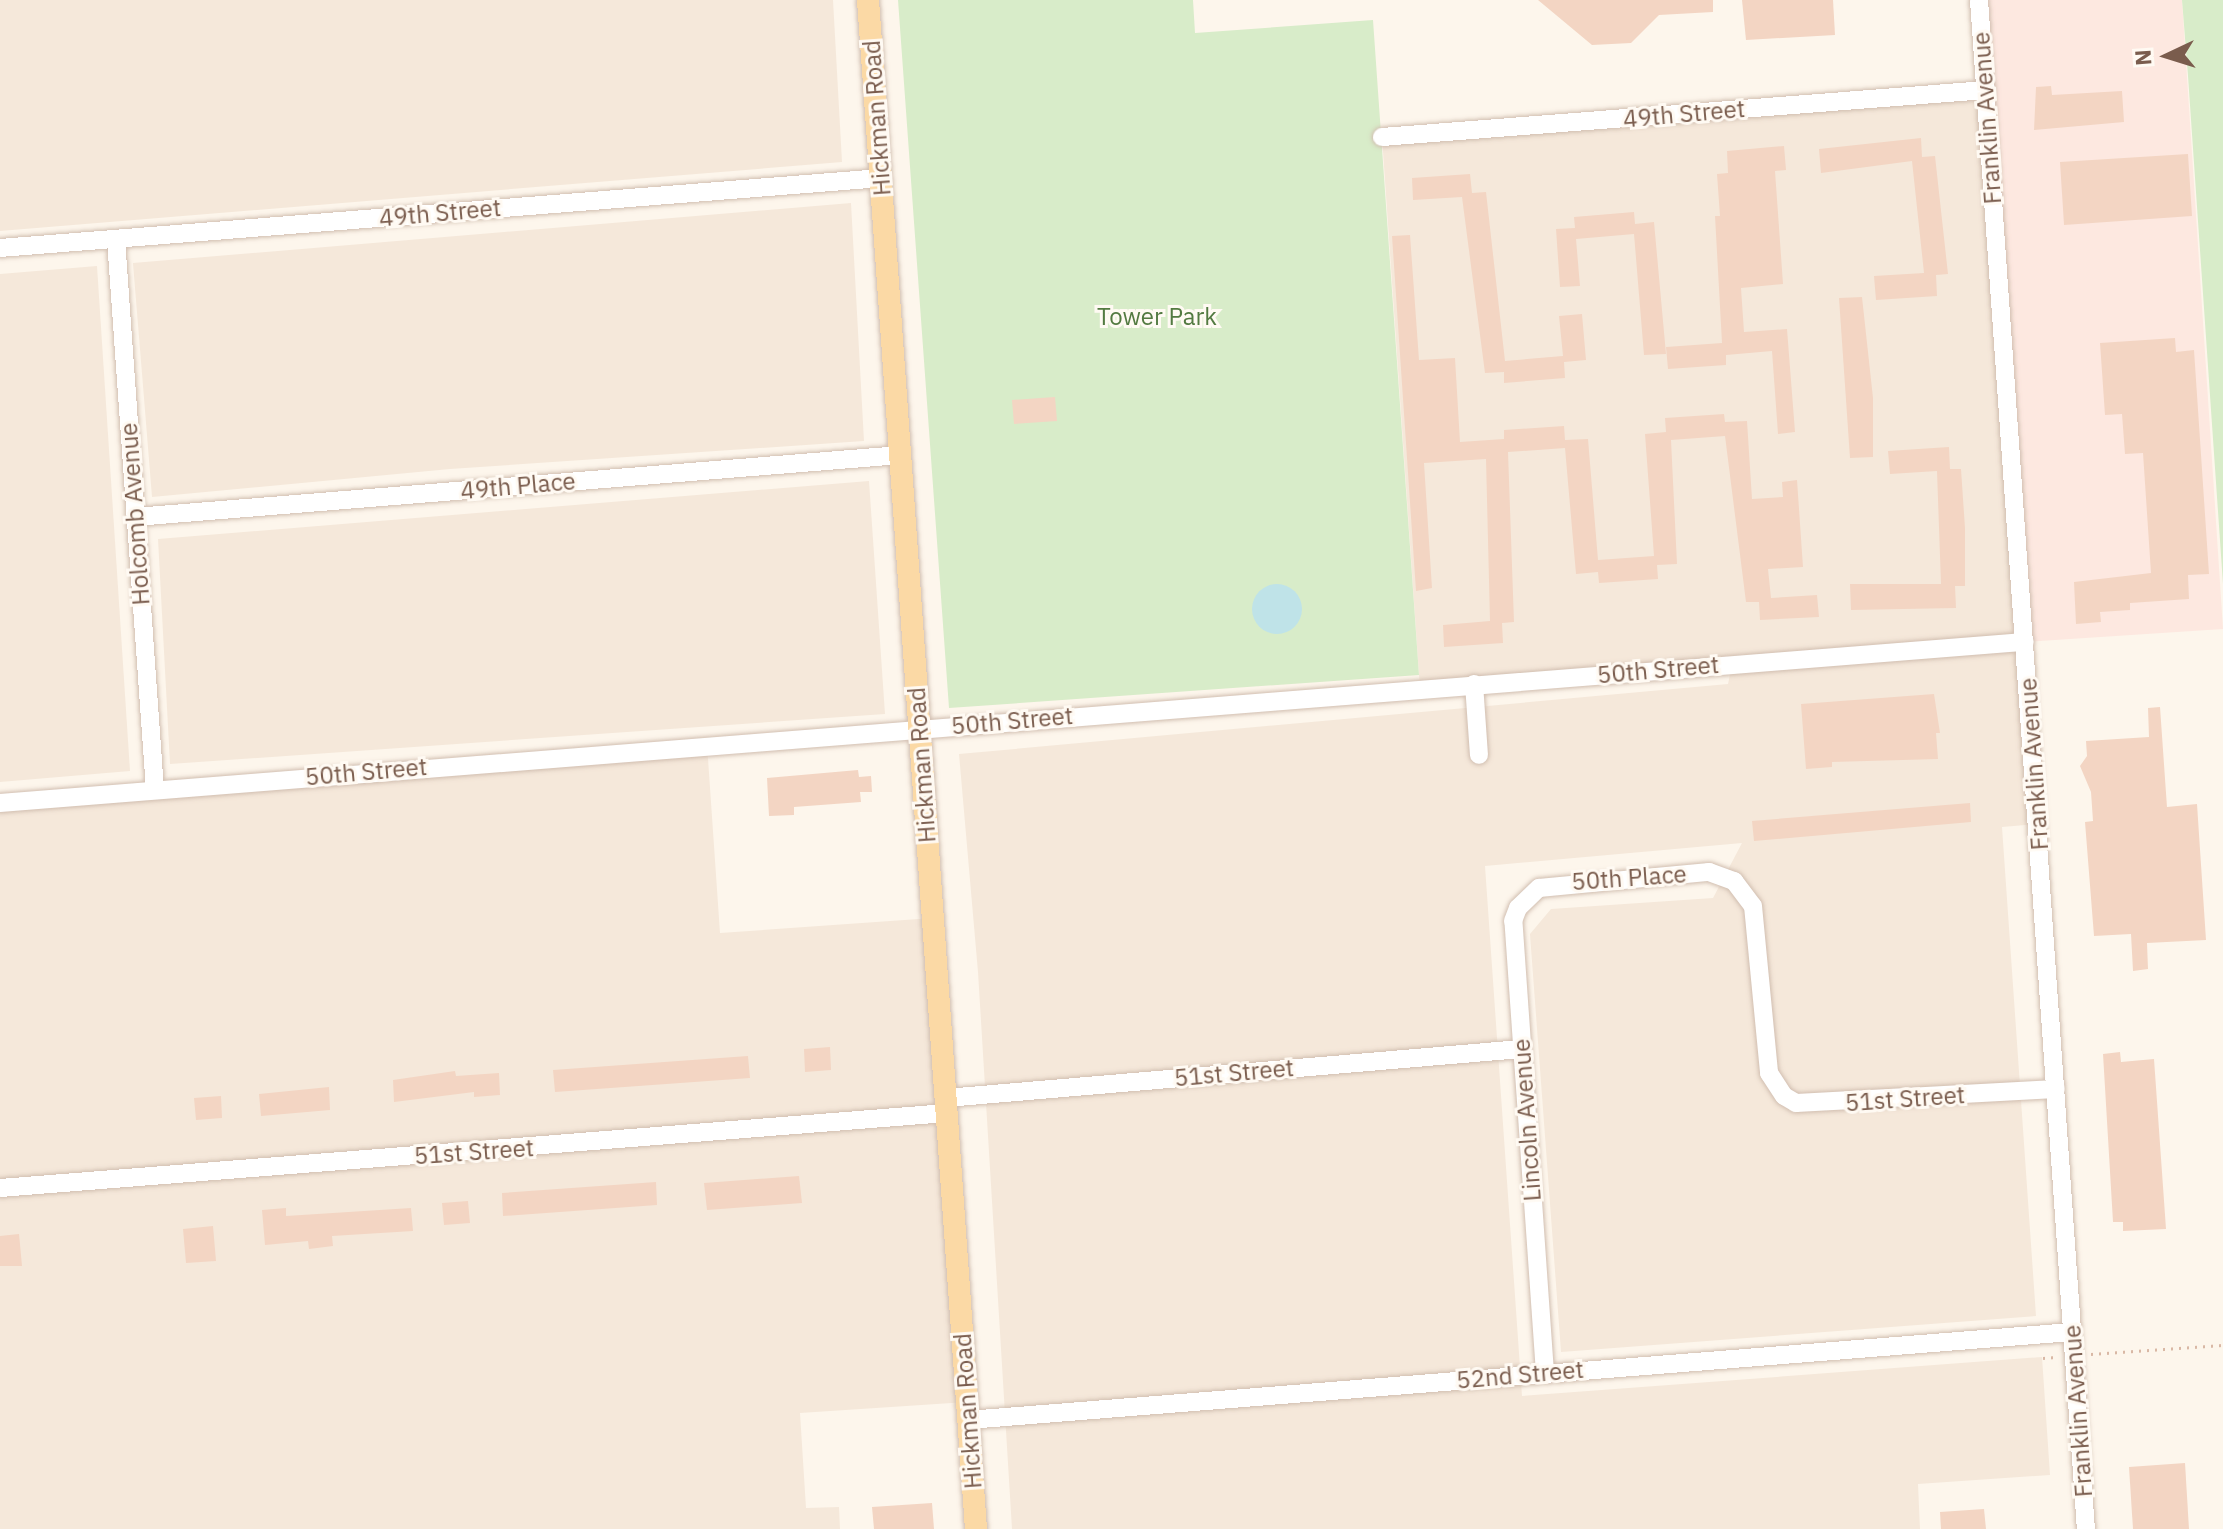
<!DOCTYPE html>
<style>
body{margin:0}
#map{position:relative;width:2223px;height:1529px;overflow:hidden;background:#fdf6ec;font-family:"IBM Plex Sans",sans-serif}
div>[style]{position:absolute}
[style*='--x']{left:calc(var(--x)*1px);top:calc(var(--y)*1px);width:calc(var(--w)*1px);rotate:calc(var(--a)*1deg)}
.residential>*{inset:0;background:#f5e8da}
.commercial>*{inset:0;background:#fde8e0}
.green>*{inset:0;background:#d8ecc9}
.water>*{inset:0;background:#bfe3e8}
.round{border-radius:50%}
.building>*{inset:0;background:#f3d5c3}
.path>*{height:3px;margin-top:-1.5px;transform-origin:0;background:repeating-linear-gradient(90deg,#d9b8a5 0 2px,transparent 0 8px)}
.roads{filter:drop-shadow(0 0 2px #d1beb0) drop-shadow(0 0 2px #d1beb0)}
.minor>*{height:18px;margin:-9px;padding:0 9px;transform-origin:9px;border-radius:9px;background:#fff}
.major>*{height:22px;margin:-11px;padding:0 11px;transform-origin:11px;border-radius:11px;background:#fbd9a5}
span{translate:-50% -50%;white-space:nowrap;text-align:center;line-height:1.15;-webkit-text-stroke:6px #fffaf3;paint-order:stroke}
.street-label{font-size:24px;color:#7a5c4d}
.park-label{font-size:24px;color:#537a41}
.north{position:absolute;left:2127px;top:16px;width:80px;height:80px;-webkit-text-stroke:6px #fffaf3;paint-order:stroke;rotate:266deg;font-size:22px;font-weight:700;line-height:32px;text-align:center;color:#7a5c4d}
.north::after{content:'';display:block;margin:auto;width:28px;height:36px;background:#7a5c4d;clip-path:polygon(50% 0,100% 100%,50% 72%,0 100%)}
</style>
<div id="map">
<div class="residential">
<i style="clip-path:polygon(0 0,833px 0,842px 162px,0 231px)"></i>
<i style="clip-path:polygon(1986px 90px,2038px 824px,2002px 827px,2036px 1316px,1561px 1352px,1530px 934px,1551px 909px,1713px 898px,1742px 843px,1485px 866px,1522px 1396px,2042px 1357px,2050px 1475px,1918px 1484px,1920px 1529px,1012px 1529px,978px 972px,959px 754px,1728px 684px,1732px 665px,1420px 689px,1382px 137px)"></i>
<i style="clip-path:polygon(851px 203px,864px 441px,450px 469px,152px 497px,133px 263px)"></i>
<i style="clip-path:polygon(97px 266px,130px 771px,0 782px,0 274px)"></i>
<i style="clip-path:polygon(869px 481px,885px 714px,170px 764px,158px 539px)"></i>
<i style="clip-path:polygon(707px 744px,720px 933px,933px 918px,967px 1402px,800px 1413px,806px 1508px,839px 1507px,840px 1529px,0 1529px,0 803px)"></i>
</div>
<div class="commercial">
<i style="clip-path:polygon(1979px 0,2182px 0,2223px 629px,2025px 642px)"></i>
</div>
<div class="green">
<i style="clip-path:polygon(898px 0,1193px 0,1195px 33px,1373px 20px,1419px 675px,949px 708px)"></i>
<i style="clip-path:polygon(2182px 0,2223px 0,2223px 584px,2188px 76px)"></i>
</div>
<div class="water">
<i class="round" style="left:1252px;top:584px;width:50px;height:50px"></i>
</div>
<div class="building">
<i style="clip-path:polygon(1538px 0,1713px 0,1713px 12px,1659px 15px,1631px 43px,1592px 45px)"></i>
<i style="clip-path:polygon(1742px 0,1833px 0,1835px 35px,1746px 40px)"></i>
<i style="clip-path:polygon(2051px 86px,2052px 95px,2122px 91px,2124px 122px,2034px 130px,2036px 87px)"></i>
<i style="clip-path:polygon(1921px 138px,1922px 157px,1935px 156px,1948px 274px,1936px 275px,1937px 296px,1876px 300px,1874px 276px,1924px 273px,1912px 161px,1821px 173px,1819px 149px)"></i>
<i style="clip-path:polygon(1784px 146px,1786px 170px,1775px 171px,1783px 284px,1741px 288px,1744px 332px,1787px 329px,1795px 432px,1778px 434px,1772px 351px,1726px 355px,1726px 365px,1668px 369px,1666px 347px,1722px 343px,1715px 216px,1720px 216px,1717px 174px,1728px 173px,1727px 151px)"></i>
<i style="clip-path:polygon(2188px 154px,2192px 216px,2064px 225px,2060px 162px)"></i>
<i style="clip-path:polygon(1470px 174px,1472px 193px,1486px 192px,1505px 361px,1563px 356px,1559px 316px,1582px 314px,1586px 360px,1564px 362px,1565px 378px,1504px 383px,1504px 372px,1485px 373px,1462px 197px,1413px 200px,1412px 178px)"></i>
<i style="clip-path:polygon(1634px 212px,1635px 224px,1654px 222px,1666px 354px,1644px 355px,1634px 234px,1576px 239px,1580px 286px,1560px 287px,1556px 229px,1575px 228px,1574px 217px)"></i>
<i style="clip-path:polygon(1410px 235px,1419px 360px,1455px 358px,1460px 442px,1504px 439px,1504px 430px,1564px 426px,1565px 440px,1588px 439px,1598px 560px,1654px 556px,1645px 434px,1666px 432px,1665px 418px,1724px 414px,1725px 422px,1747px 421px,1752px 499px,1783px 497px,1782px 482px,1797px 480px,1803px 567px,1768px 569px,1771px 598px,1817px 595px,1819px 617px,1760px 620px,1759px 602px,1746px 602px,1725px 436px,1671px 440px,1677px 564px,1657px 565px,1658px 579px,1599px 583px,1598px 572px,1576px 574px,1565px 448px,1508px 452px,1514px 622px,1502px 623px,1503px 643px,1444px 647px,1443px 625px,1490px 621px,1486px 459px,1424px 463px,1432px 588px,1416px 591px,1392px 236px)"></i>
<i style="clip-path:polygon(1862px 297px,1873px 398px,1873px 457px,1850px 458px,1839px 298px)"></i>
<i style="clip-path:polygon(2175px 338px,2176px 352px,2194px 350px,2209px 574px,2188px 575px,2189px 599px,2130px 603px,2130px 610px,2100px 612px,2101px 622px,2076px 624px,2074px 582px,2151px 573px,2143px 453px,2125px 454px,2122px 414px,2105px 415px,2100px 343px)"></i>
<i style="clip-path:polygon(1055px 397px,1057px 421px,1014px 424px,1012px 400px)"></i>
<i style="clip-path:polygon(1949px 447px,1950px 469px,1961px 469px,1965px 528px,1965px 586px,1955px 586px,1956px 608px,1851px 610px,1850px 584px,1941px 584px,1937px 471px,1890px 474px,1888px 451px)"></i>
<i style="clip-path:polygon(1934px 694px,1940px 733px,1936px 733px,1938px 759px,1832px 762px,1832px 767px,1806px 769px,1801px 704px)"></i>
<i style="clip-path:polygon(2160px 707px,2167px 807px,2197px 804px,2206px 940px,2147px 943px,2148px 969px,2133px 971px,2131px 934px,2094px 936px,2085px 822px,2093px 821px,2091px 792px,2080px 766px,2087px 756px,2086px 741px,2149px 737px,2148px 708px)"></i>
<i style="clip-path:polygon(858px 770px,859px 777px,871px 776px,872px 792px,860px 792px,861px 802px,794px 807px,794px 815px,769px 816px,767px 778px)"></i>
<i style="clip-path:polygon(1970px 803px,1971px 822px,1754px 841px,1752px 821px)"></i>
<i style="clip-path:polygon(830px 1047px,831px 1070px,805px 1072px,804px 1049px)"></i>
<i style="clip-path:polygon(2120px 1052px,2121px 1062px,2154px 1059px,2166px 1229px,2123px 1231px,2123px 1222px,2113px 1222px,2103px 1054px)"></i>
<i style="clip-path:polygon(748px 1056px,750px 1078px,555px 1092px,553px 1070px)"></i>
<i style="clip-path:polygon(455px 1071px,456px 1076px,499px 1073px,500px 1095px,474px 1097px,474px 1092px,394px 1102px,393px 1080px)"></i>
<i style="clip-path:polygon(329px 1087px,330px 1110px,261px 1116px,259px 1094px)"></i>
<i style="clip-path:polygon(221px 1096px,222px 1118px,196px 1120px,194px 1098px)"></i>
<i style="clip-path:polygon(799px 1176px,802px 1203px,707px 1210px,704px 1183px)"></i>
<i style="clip-path:polygon(656px 1182px,657px 1205px,503px 1216px,502px 1193px)"></i>
<i style="clip-path:polygon(468px 1201px,470px 1223px,444px 1225px,442px 1203px)"></i>
<i style="clip-path:polygon(286px 1208px,286px 1216px,411px 1208px,413px 1231px,332px 1236px,333px 1246px,309px 1249px,308px 1241px,265px 1245px,262px 1210px)"></i>
<i style="clip-path:polygon(213px 1226px,216px 1261px,186px 1263px,183px 1229px)"></i>
<i style="clip-path:polygon(19px 1234px,22px 1266px,0 1266px,0 1236px)"></i>
<i style="clip-path:polygon(2185px 1463px,2189px 1529px,2133px 1529px,2129px 1467px)"></i>
<i style="clip-path:polygon(932px 1503px,934px 1529px,874px 1529px,872px 1507px)"></i>
<i style="clip-path:polygon(1984px 1509px,1986px 1529px,1941px 1529px,1940px 1512px)"></i>
</div>
<div class="path">
<i style="--x:2091;--y:1354;--w:132;--a:-3.9"></i>
<i style="--x:2043;--y:1358;--w:13;--a:-4"></i>
</div>
<div class="roads">
<div class="minor">
<i style="--x:1979;--y:0;--w:1533;--a:86"></i>
<i style="--x:1382;--y:137;--w:606;--a:-4.45"></i>
<i style="--x:116;--y:239;--w:552;--a:85.95"></i>
<i style="--x:0;--y:248;--w:884;--a:-4.54"></i>
<i style="--x:135;--y:517;--w:768;--a:-4.63"></i>
<i style="--x:1474;--y:684;--w:71;--a:86"></i>
<i style="--x:0;--y:803;--w:2031;--a:-4.55"></i>
<i style="--x:946;--y:1098;--w:577;--a:-4.87"></i>
<i style="--x:0;--y:1188;--w:950;--a:-4.53"></i>
<i style="--x:1545;--y:1373;--w:453;--a:-94"></i>
<i style="--x:1513;--y:921;--w:14;--a:-69"></i>
<i style="--x:1518;--y:908;--w:29;--a:-44"></i>
<i style="--x:1539;--y:888;--w:171;--a:-5.4"></i>
<i style="--x:1709;--y:872;--w:27;--a:20"></i>
<i style="--x:1734;--y:881;--w:31;--a:53"></i>
<i style="--x:1753;--y:906;--w:168;--a:84.5"></i>
<i style="--x:1769;--y:1073;--w:27;--a:57"></i>
<i style="--x:1784;--y:1096;--w:14;--a:30"></i>
<i style="--x:1796;--y:1103;--w:260;--a:-3.1"></i>
<i style="--x:968;--y:1420;--w:1108;--a:-4.56"></i>
</div>
<div class="major">
<i style="--x:868;--y:0;--w:1533;--a:85.96"></i>
</div>
</div>
<div class="street-label">
<span style="left:1684px;top:114px;rotate:-5deg">49th Street</span>
<span style="left:877px;top:118px;rotate:-94deg">Hickman Road</span>
<span style="left:1987px;top:118px;rotate:-94deg">Franklin Avenue</span>
<span style="left:440px;top:213px;rotate:-5deg">49th Street</span>
<span style="left:518px;top:486px;rotate:-5deg">49th Place</span>
<span style="left:135px;top:514px;rotate:-94deg">Holcomb Avenue</span>
<span style="left:1658px;top:670px;rotate:-5deg">50th Street</span>
<span style="left:1012px;top:721px;rotate:-5deg">50th Street</span>
<span style="left:2034px;top:764px;rotate:-94deg">Franklin Avenue</span>
<span style="left:922px;top:765px;rotate:-94deg">Hickman Road</span>
<span style="left:366px;top:772px;rotate:-5deg">50th Street</span>
<span style="left:1629px;top:878px;rotate:-4deg">50th Place</span>
<span style="left:1234px;top:1073px;rotate:-5deg">51st Street</span>
<span style="left:1905px;top:1099px;rotate:-4deg">51st Street</span>
<span style="left:1527px;top:1120px;rotate:-94deg">Lincoln Avenue</span>
<span style="left:474px;top:1152px;rotate:-4deg">51st Street</span>
<span style="left:1520px;top:1375px;rotate:-5deg">52nd Street</span>
<span style="left:968px;top:1411px;rotate:-94deg">Hickman Road</span>
<span style="left:2078px;top:1411px;rotate:-94deg">Franklin Avenue</span>
</div>
<div class="park-label">
<span style="left:1157px;top:317px">Tower Park</span>
</div>
<div class="north">N</div>
</div>
